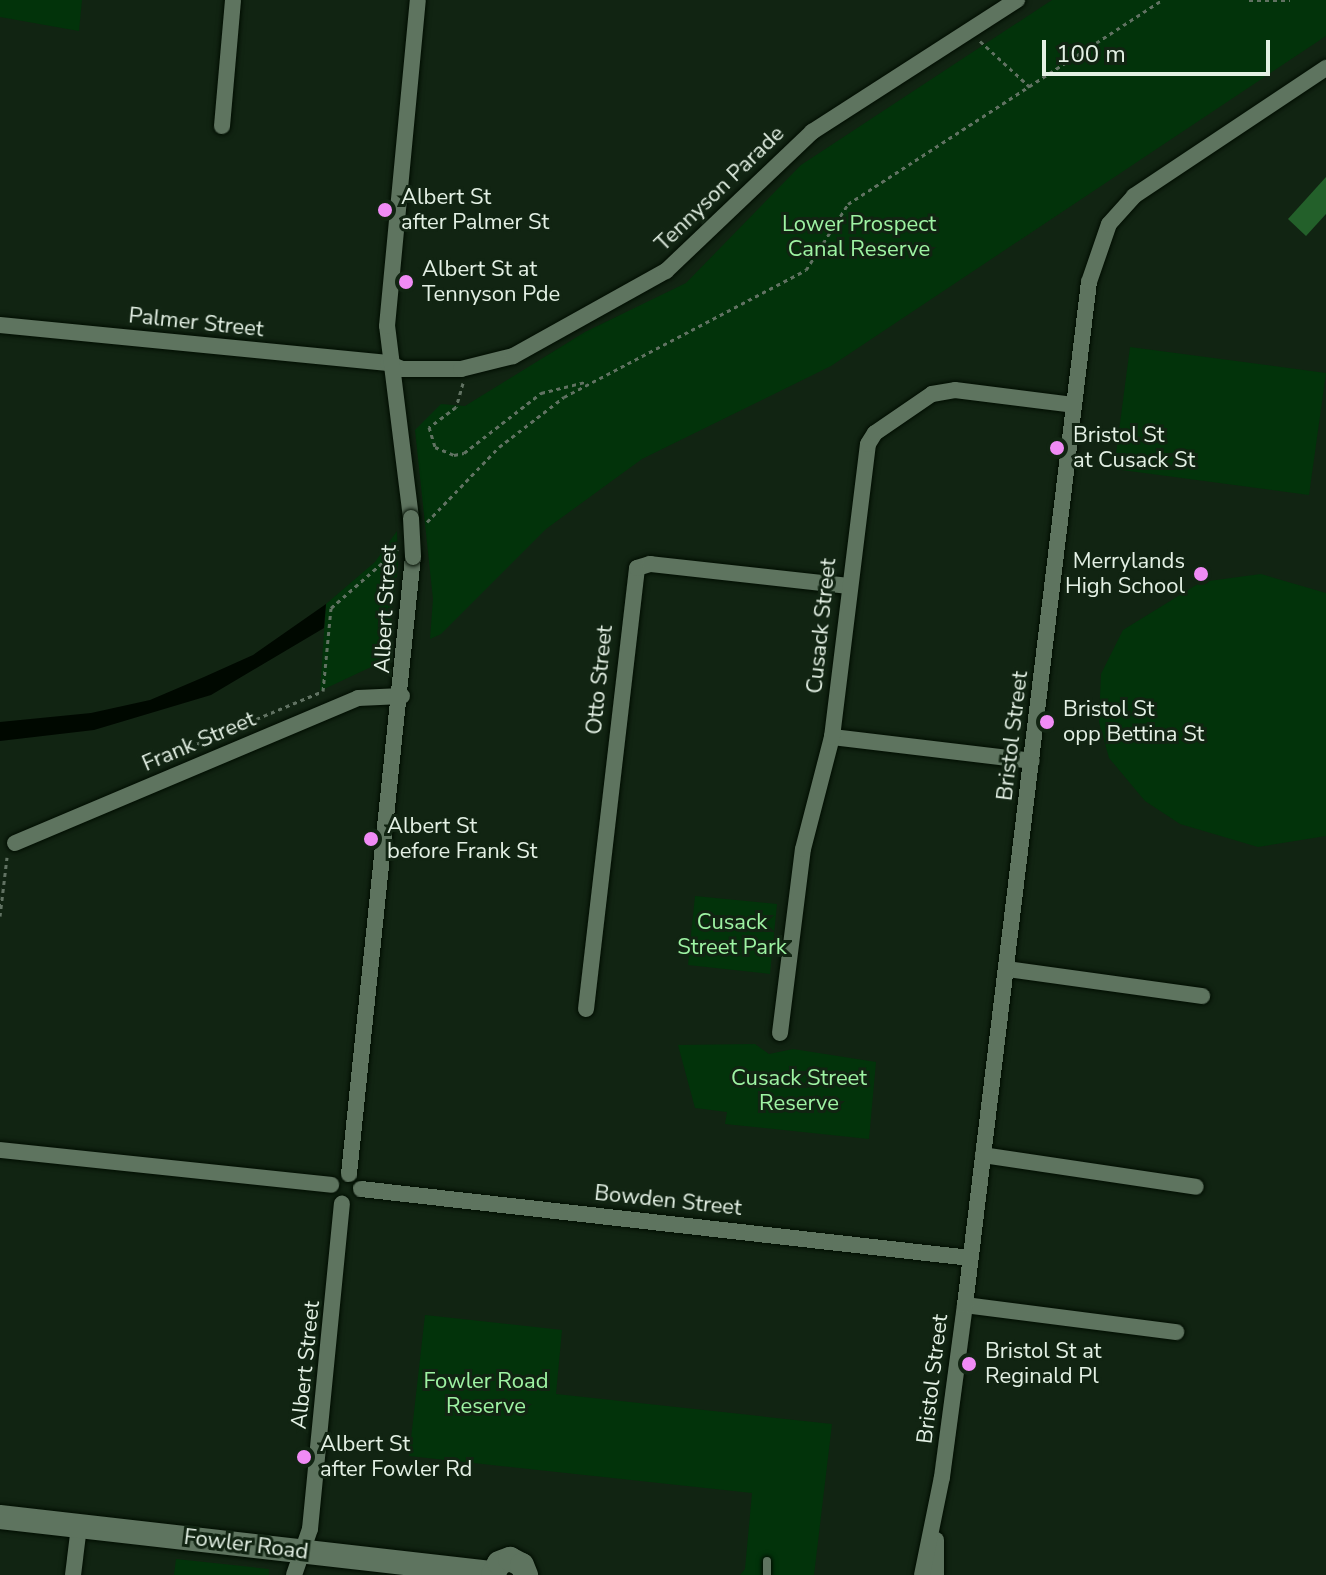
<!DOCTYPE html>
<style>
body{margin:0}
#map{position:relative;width:1326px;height:1575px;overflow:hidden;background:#112412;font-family:"Nunito Sans",sans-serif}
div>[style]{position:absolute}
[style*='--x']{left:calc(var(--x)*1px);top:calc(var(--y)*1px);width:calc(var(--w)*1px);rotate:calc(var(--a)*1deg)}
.green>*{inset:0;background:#02330a}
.water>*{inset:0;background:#000800}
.building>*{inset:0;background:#23602a}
.path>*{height:3px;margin-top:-1.5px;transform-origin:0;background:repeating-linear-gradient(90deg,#617262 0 4px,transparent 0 8px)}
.roads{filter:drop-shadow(0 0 2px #000d01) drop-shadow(0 0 2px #000d01)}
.lane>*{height:8px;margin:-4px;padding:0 4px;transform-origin:4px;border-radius:4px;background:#5e745f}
.street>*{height:16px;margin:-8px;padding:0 8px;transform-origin:8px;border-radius:8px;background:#5e745f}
.secondary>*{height:24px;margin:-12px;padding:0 12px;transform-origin:12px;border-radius:12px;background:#5e745f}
.bridges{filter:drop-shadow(0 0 2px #000d01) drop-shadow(0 0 2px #000d01)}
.street-bridge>*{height:16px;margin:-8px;padding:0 8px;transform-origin:8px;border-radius:8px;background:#5e745f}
.dots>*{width:22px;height:22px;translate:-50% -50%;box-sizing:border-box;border:4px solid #112412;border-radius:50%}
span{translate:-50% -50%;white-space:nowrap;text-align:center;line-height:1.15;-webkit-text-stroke:6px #112412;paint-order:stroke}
.street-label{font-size:22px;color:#e3f0e4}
.poi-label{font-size:22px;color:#e3f0e4}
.left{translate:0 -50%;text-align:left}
.right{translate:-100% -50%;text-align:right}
.park-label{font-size:22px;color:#9ef3a3}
.scale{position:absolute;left:1042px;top:40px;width:228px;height:36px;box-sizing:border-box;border:4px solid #e3f0e4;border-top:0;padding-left:10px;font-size:24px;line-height:28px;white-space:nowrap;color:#e3f0e4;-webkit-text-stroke:6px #112412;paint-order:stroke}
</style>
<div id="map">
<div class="green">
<div style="clip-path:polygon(0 0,82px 0,79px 31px,0 17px)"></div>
<div style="clip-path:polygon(1052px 0,1326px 0,1326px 36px,831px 366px,642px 459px,546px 529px,441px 634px,430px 639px,433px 599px,415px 430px,441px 404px,465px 406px,585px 332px,686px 283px,801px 165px)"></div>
<div style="clip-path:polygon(1130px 347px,1326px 373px,1309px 495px,1114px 469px)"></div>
<div style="clip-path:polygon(397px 531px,398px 566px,386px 660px,320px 691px,326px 604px,375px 562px)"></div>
<div style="clip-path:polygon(1261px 574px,1326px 593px,1326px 836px,1258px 847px,1180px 824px,1145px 801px,1109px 758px,1099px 722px,1101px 674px,1123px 630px,1201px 582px)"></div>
<div style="clip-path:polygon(695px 896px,777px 904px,770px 974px,688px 965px)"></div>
<div style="clip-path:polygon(755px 1044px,769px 1054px,793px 1049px,876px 1062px,869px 1139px,725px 1124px,727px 1112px,695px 1108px,678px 1045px)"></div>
<div style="clip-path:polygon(425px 1315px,562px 1330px,556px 1394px,832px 1424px,814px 1575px,740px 1575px,745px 1569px,752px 1493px,409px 1456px)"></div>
<div style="clip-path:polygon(176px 1559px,269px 1569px,269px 1575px,174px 1575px)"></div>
</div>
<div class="water">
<div style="clip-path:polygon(326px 604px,324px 628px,211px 695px,94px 730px,0 741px,0 722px,91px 713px,150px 700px,204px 677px,253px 655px)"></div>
</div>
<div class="building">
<div style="clip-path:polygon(1326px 177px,1326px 214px,1306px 236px,1288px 219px)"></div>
</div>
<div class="path">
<div style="--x:1249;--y:0;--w:41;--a:0"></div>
<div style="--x:980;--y:41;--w:68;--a:42.6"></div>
<div style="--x:463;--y:383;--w:25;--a:106"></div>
<div style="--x:456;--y:407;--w:34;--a:143"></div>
<div style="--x:429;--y:427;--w:21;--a:73"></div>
<div style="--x:435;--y:447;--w:21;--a:23"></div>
<div style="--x:454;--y:455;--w:10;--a:-11"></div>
<div style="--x:464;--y:453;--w:98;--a:-37.9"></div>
<div style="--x:541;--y:393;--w:45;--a:-14"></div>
<div style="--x:427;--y:522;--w:104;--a:-46.2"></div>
<div style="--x:499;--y:447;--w:82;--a:-37.6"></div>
<div style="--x:564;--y:397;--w:273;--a:-27.7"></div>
<div style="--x:806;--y:270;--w:78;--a:-57.5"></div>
<div style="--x:848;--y:204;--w:374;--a:-33"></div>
<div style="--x:173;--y:760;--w:7;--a:-74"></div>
<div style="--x:175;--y:753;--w:160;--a:-22.7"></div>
<div style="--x:323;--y:691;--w:83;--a:-84.5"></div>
<div style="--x:331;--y:608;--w:89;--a:-41.4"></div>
<div style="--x:0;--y:916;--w:59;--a:-83.2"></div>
</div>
<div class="roads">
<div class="lane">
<div style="--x:767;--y:1575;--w:14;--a:-90"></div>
</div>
<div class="street">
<div style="--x:222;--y:126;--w:126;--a:-85"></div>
<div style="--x:0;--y:325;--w:390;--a:5.6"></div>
<div style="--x:388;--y:363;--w:15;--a:23"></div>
<div style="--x:402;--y:369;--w:59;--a:0"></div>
<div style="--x:461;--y:369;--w:54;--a:-14"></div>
<div style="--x:513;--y:356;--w:175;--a:-29.1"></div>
<div style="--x:666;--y:271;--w:202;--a:-43.6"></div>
<div style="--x:812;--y:132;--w:244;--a:-32.8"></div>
<div style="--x:411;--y:518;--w:193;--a:-97.1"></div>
<div style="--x:387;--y:326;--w:327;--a:-84.6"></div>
<div style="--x:832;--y:737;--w:201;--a:6.8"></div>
<div style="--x:15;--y:843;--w:372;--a:-22.9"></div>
<div style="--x:358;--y:698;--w:44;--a:-2.6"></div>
<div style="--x:1007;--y:969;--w:197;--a:7.9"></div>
<div style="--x:586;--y:1009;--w:444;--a:-83.4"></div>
<div style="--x:637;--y:568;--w:14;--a:-17"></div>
<div style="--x:650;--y:564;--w:199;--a:6.3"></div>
<div style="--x:780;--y:1033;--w:185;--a:-82.9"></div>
<div style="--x:803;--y:849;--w:116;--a:-75.5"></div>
<div style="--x:832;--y:737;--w:295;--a:-83"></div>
<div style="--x:868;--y:444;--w:13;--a:-58"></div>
<div style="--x:875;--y:433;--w:69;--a:-34.4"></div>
<div style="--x:932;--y:394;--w:23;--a:-10"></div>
<div style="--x:955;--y:390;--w:119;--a:7.2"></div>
<div style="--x:0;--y:1150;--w:333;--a:6"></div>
<div style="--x:983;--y:1155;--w:215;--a:8.5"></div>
<div style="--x:349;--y:1174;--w:620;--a:-84.08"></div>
<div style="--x:361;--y:1189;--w:613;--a:6.46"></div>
<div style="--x:965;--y:1305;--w:213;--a:7.3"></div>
<div style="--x:936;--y:1540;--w:35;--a:90"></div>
<div style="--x:73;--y:1575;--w:49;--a:-83"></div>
<div style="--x:294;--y:1575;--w:49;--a:-70.8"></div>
<div style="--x:310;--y:1529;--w:327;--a:-84.4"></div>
<div style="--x:922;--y:1575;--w:100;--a:-78.5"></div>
<div style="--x:942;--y:1477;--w:174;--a:-82.4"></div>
<div style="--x:965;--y:1305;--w:1030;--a:-83.09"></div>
<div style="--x:1089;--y:282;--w:61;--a:-71"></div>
<div style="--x:1109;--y:224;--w:38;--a:-48"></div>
<div style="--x:1134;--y:196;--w:231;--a:-33.7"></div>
</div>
<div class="secondary">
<div style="--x:0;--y:1517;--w:496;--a:6.5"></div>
<div style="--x:493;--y:1575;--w:13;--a:-63"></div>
<div style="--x:499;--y:1563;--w:12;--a:-20"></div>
<div style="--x:510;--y:1559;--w:13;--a:27"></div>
<div style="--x:522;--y:1565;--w:11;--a:68"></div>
</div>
</div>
<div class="bridges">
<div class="street-bridge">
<div style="--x:411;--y:518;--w:39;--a:87"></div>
</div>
</div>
<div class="dots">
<div style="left:385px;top:210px;background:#f08bf5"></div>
<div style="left:406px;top:282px;background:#f08bf5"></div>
<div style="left:1057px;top:448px;background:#f08bf5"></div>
<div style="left:1201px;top:574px;background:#f08bf5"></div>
<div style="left:1047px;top:722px;background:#f08bf5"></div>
<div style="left:371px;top:839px;background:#f08bf5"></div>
<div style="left:969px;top:1364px;background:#f08bf5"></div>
<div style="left:304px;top:1457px;background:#f08bf5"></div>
</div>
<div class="street-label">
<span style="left:720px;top:189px;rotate:-44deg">Tennyson Parade</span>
<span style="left:196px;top:323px;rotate:6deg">Palmer Street</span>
<span style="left:386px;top:609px;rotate:-87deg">Albert Street</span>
<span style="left:822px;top:626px;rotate:-84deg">Cusack Street</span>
<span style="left:600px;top:680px;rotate:-84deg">Otto Street</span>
<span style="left:1013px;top:736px;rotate:-83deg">Bristol Street</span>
<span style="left:199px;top:742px;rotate:-23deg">Frank Street</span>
<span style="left:668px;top:1201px;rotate:6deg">Bowden Street</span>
<span style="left:306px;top:1365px;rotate:-84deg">Albert Street</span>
<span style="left:933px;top:1379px;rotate:-83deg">Bristol Street</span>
<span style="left:246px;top:1545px;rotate:7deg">Fowler Road</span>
</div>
<div class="poi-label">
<span class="left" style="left:401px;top:210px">Albert St<br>after Palmer St</span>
<span class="left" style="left:422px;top:282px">Albert St at<br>Tennyson Pde</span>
<span class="left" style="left:1073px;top:448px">Bristol St<br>at Cusack St</span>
<span class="right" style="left:1185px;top:574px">Merrylands<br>High School</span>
<span class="left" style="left:1063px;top:722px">Bristol St<br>opp Bettina St</span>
<span class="left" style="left:387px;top:839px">Albert St<br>before Frank St</span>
<span class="left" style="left:985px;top:1364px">Bristol St at<br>Reginald Pl</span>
<span class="left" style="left:320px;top:1457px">Albert St<br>after Fowler Rd</span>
</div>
<div class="park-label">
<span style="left:859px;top:237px">Lower Prospect<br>Canal Reserve</span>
<span style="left:732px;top:935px">Cusack<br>Street Park</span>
<span style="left:799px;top:1091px">Cusack Street<br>Reserve</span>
<span style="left:486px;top:1394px">Fowler Road<br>Reserve</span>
</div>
<div class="scale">100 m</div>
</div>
